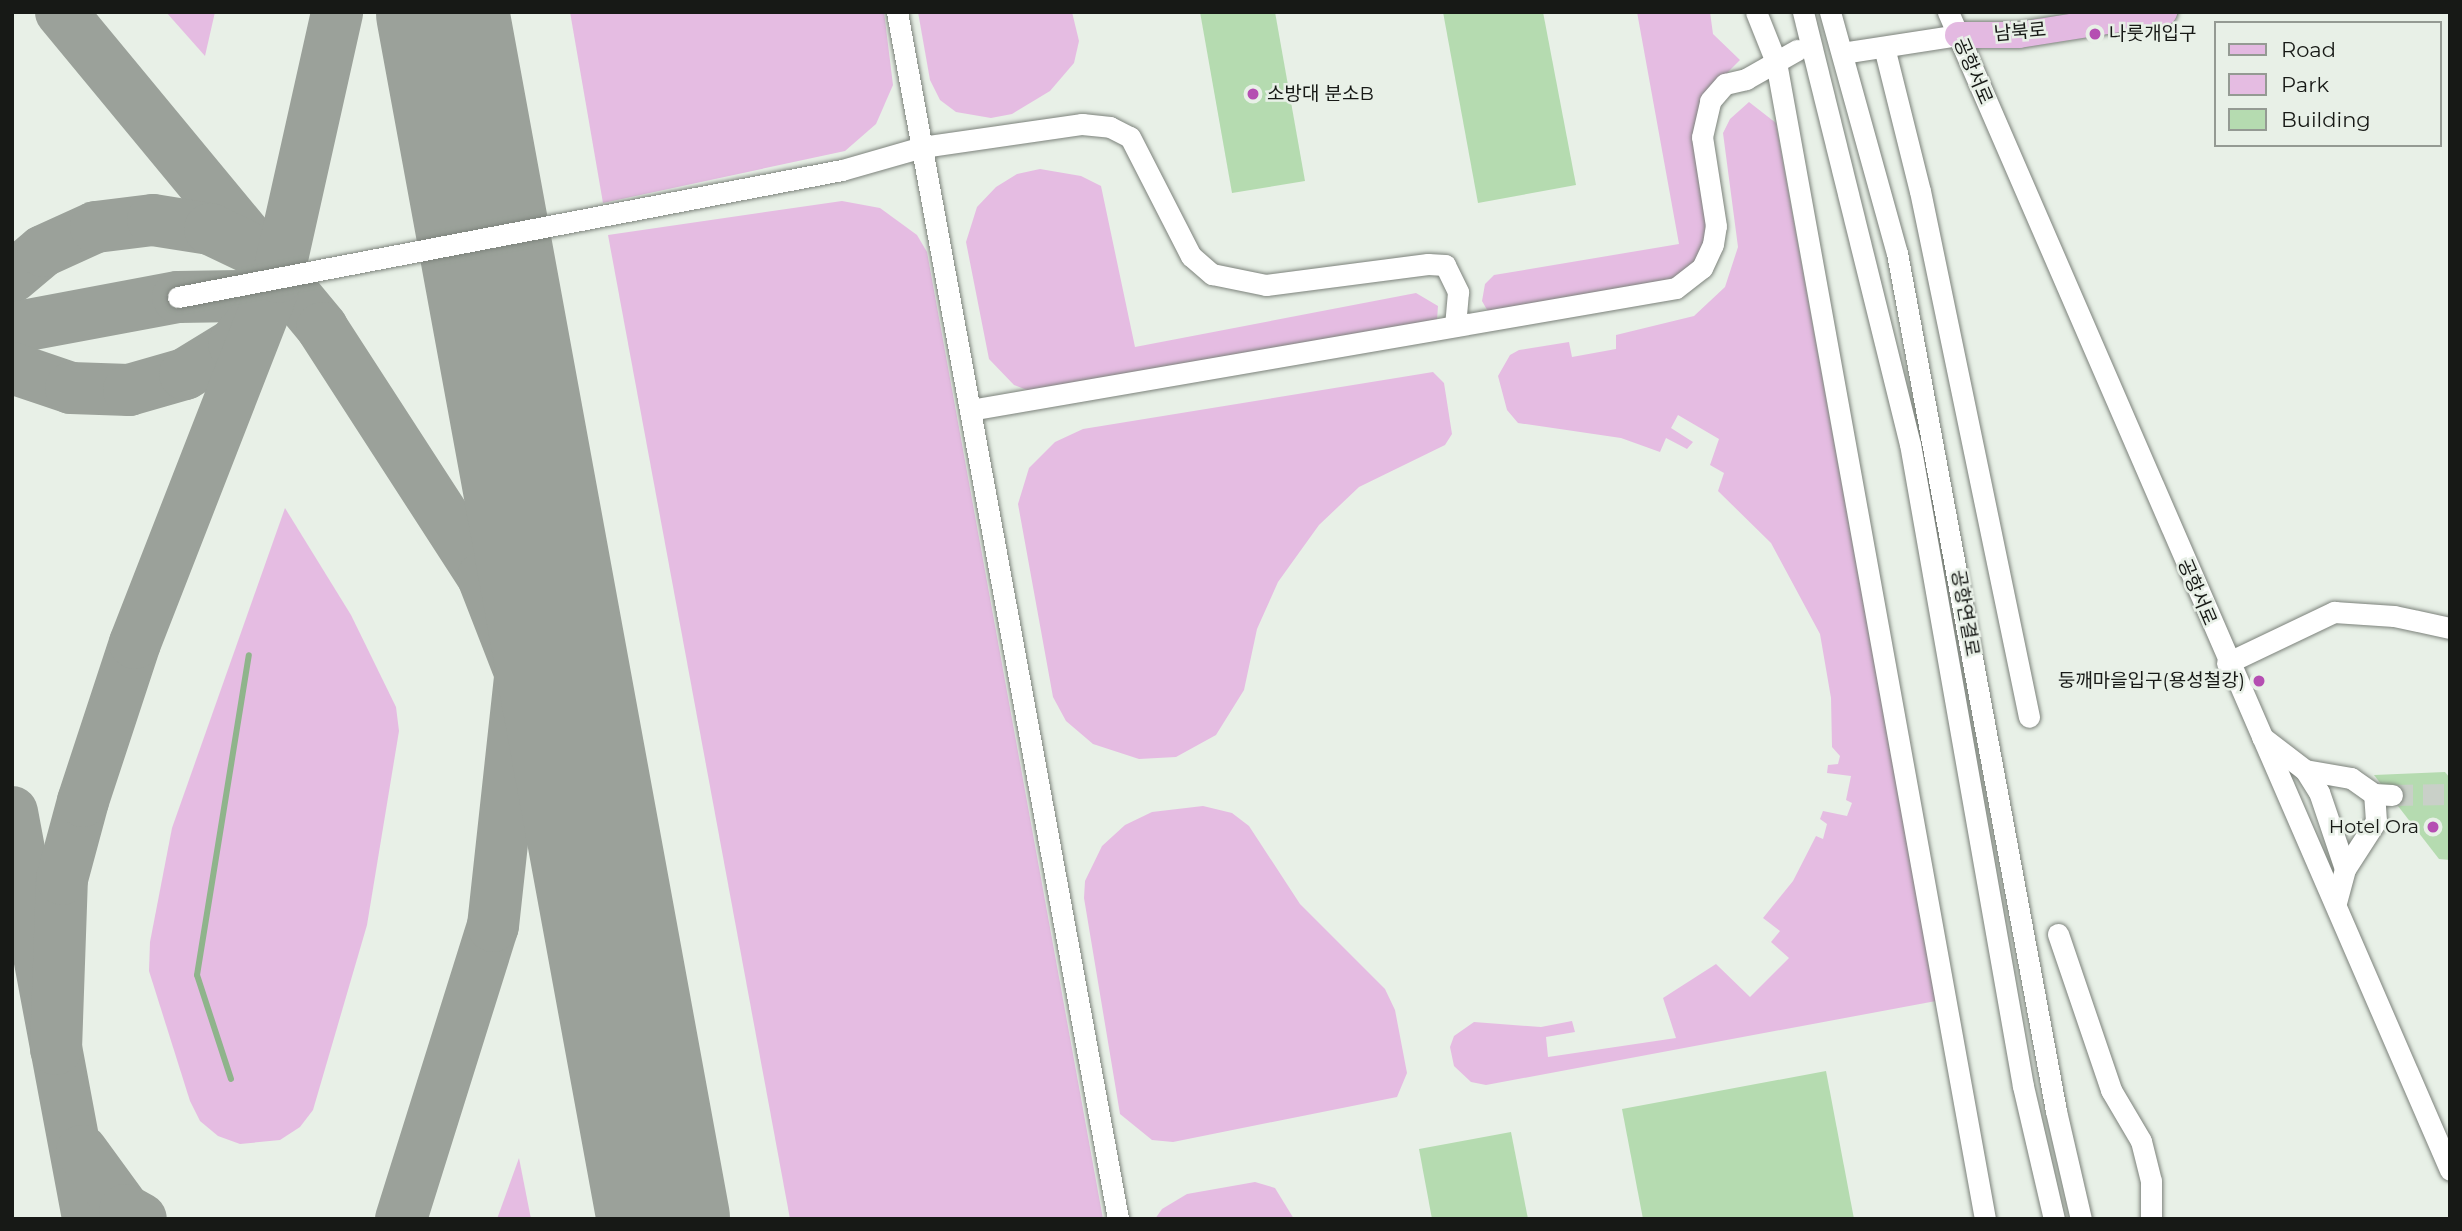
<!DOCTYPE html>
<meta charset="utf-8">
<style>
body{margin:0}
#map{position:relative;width:2462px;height:1231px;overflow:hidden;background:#e8f0e7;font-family:Montserrat,"Noto Sans KR",sans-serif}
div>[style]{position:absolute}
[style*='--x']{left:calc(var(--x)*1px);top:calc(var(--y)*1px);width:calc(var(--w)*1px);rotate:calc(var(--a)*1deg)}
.green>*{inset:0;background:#e5bce2}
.stream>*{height:6px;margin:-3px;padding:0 3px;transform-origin:3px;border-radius:3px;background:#8fb48b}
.taxiway>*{height:52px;margin:-26px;padding:0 26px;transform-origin:26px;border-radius:26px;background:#9ba19a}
.runway>*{height:133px;margin:-66.5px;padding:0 66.5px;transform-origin:66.5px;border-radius:66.5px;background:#9ba19a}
.building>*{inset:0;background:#b5dbb0}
.minor-tunnel>*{height:21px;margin-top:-10.5px;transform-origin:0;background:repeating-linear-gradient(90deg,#c9d0c8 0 21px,transparent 0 31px)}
.roads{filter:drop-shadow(0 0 2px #7c827b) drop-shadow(0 0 2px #7c827b)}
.minor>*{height:21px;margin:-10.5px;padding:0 10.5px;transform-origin:10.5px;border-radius:10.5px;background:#fff}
.major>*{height:26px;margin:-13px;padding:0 13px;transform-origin:13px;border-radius:13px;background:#e3b9e1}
.dots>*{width:19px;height:19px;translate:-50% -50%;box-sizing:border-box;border:4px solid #e8f0e7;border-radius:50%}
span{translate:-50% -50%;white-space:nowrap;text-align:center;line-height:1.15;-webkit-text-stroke:5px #e8f0e7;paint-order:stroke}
.street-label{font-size:19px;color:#171916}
.poi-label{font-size:19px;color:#171916}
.left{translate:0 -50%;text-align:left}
.right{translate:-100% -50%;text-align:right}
.frame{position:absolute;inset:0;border:14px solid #171916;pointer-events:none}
.legend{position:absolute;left:2214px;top:21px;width:228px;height:126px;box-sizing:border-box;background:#e8f0e7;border:2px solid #949a93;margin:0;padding:9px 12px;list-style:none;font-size:21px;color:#171916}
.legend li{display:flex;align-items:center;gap:14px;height:35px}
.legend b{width:35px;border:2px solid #949a93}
</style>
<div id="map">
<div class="green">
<div style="clip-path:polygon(166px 12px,215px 12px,205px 56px)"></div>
<div style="clip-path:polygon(570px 12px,884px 12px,893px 85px,876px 124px,845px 151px,603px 203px)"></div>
<div style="clip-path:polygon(918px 12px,1072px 12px,1079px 41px,1074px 63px,1050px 91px,1012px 114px,991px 118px,956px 112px,940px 100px,930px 80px)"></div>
<div style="clip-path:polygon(1637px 12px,1710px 12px,1713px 34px,1740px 60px,1705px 95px,1712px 234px,1689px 280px,1490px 315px,1482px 301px,1485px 284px,1494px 275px,1679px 244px)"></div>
<div style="clip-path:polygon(1749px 102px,1776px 123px,1936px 1001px,1486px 1085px,1471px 1082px,1454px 1066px,1450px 1047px,1454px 1036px,1474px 1022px,1541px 1027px,1572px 1021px,1575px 1032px,1546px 1037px,1548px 1057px,1676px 1038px,1663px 998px,1716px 964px,1750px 997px,1789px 958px,1771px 942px,1780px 931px,1763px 918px,1793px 881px,1816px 836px,1823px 839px,1827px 824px,1820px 819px,1823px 811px,1847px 816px,1852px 803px,1846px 800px,1851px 776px,1827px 773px,1828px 765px,1838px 764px,1840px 756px,1832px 747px,1831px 698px,1820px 634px,1771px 543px,1718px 491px,1724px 473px,1710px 465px,1719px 439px,1678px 415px,1671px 428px,1693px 442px,1687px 449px,1666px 438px,1660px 452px,1621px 438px,1518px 423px,1507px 410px,1498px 376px,1510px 355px,1519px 350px,1569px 342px,1572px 357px,1616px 349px,1616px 335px,1694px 316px,1725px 287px,1738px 247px,1723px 133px,1730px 119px)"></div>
<div style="clip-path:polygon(1040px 169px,1081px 176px,1101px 186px,1135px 347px,1416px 293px,1438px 306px,1437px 320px,1040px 395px,1014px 385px,989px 359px,966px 242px,977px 207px,996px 187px,1017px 174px)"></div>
<div style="clip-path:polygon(842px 201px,880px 208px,917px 235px,927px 252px,1103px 1219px,790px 1219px,608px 235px)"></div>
<div style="clip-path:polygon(1433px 372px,1444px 383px,1452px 434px,1445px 445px,1359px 487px,1319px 525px,1278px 582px,1257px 629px,1244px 690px,1216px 735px,1176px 757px,1139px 759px,1093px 744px,1066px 721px,1053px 697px,1018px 504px,1029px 468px,1055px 442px,1083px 429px)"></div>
<div style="clip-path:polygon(285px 508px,351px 615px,396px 707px,399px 731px,367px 925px,313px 1110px,300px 1127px,280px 1140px,240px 1144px,218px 1136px,200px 1121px,190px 1101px,149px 971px,150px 942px,172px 828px)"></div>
<div style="clip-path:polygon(1203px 806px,1232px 813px,1249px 826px,1300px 904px,1385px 989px,1395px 1010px,1407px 1073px,1397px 1097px,1173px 1142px,1152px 1140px,1120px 1114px,1084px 898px,1085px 881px,1102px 846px,1125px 825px,1152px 812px)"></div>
<div style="clip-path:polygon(519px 1158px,531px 1219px,497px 1219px)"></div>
<div style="clip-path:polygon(1255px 1182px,1275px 1188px,1294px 1219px,1155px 1219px,1162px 1209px,1187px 1194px)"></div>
</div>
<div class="stream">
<div style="--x:231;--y:1079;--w:109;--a:-108.1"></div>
<div style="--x:197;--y:975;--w:324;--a:-80.8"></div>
</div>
<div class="taxiway">
<div style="--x:61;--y:12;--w:410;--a:50.4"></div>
<div style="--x:322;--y:328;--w:297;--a:57.1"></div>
<div style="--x:483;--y:577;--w:188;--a:68.8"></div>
<div style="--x:551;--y:752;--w:178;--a:71"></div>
<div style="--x:431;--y:12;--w:152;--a:75.9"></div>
<div style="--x:12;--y:277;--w:40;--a:-40"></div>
<div style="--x:43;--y:251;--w:58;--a:-24.4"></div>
<div style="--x:96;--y:227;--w:57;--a:-7"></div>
<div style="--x:153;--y:220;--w:58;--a:9"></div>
<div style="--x:210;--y:229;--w:53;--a:25.6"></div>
<div style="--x:12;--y:328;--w:169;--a:-10.6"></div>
<div style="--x:178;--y:297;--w:62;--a:-0.9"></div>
<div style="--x:12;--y:368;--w:62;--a:18.7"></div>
<div style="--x:71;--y:388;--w:58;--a:2"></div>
<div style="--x:129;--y:390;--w:58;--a:-15.9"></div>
<div style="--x:185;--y:374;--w:57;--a:-31.5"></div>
<div style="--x:234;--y:344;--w:39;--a:-50"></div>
<div style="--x:12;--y:812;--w:414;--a:79.4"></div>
<div style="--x:56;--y:1049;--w:170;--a:-88"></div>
<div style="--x:62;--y:879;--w:81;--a:-74.9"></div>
<div style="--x:83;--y:801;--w:166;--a:-71.8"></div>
<div style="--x:135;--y:643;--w:393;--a:-68.7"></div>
<div style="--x:278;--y:277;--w:271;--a:-77.4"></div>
<div style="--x:82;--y:1151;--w:73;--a:53.9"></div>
<div style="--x:125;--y:1210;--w:18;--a:29"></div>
<div style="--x:401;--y:1219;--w:307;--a:-72.6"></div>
<div style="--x:493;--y:926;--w:248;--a:-83.8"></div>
<div style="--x:520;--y:679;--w:116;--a:-89"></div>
<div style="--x:522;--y:563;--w:162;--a:-93.5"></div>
</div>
<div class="runway">
<div style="--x:442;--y:12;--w:1227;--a:79.62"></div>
</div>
<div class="building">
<div style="clip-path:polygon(1200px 12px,1275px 12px,1305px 181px,1232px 193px)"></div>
<div style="clip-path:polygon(1443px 12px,1543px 12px,1576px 185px,1478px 203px)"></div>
<div style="clip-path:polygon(2445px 772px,2450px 778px,2450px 860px,2439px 859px,2374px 775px)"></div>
<div style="clip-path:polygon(1826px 1071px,1854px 1219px,1643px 1219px,1622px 1109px)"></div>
<div style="clip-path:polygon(1511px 1132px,1528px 1219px,1432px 1219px,1419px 1149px)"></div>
</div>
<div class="minor-tunnel">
<div style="--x:2392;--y:795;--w:58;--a:-1"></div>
</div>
<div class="roads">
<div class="minor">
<div style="--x:897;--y:12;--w:1227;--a:79.62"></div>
<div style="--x:1756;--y:12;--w:54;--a:68.2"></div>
<div style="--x:1776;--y:62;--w:1176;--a:79.76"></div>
<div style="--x:1803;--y:12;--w:445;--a:76.1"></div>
<div style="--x:1910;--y:444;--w:652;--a:80.02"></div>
<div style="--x:2023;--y:1086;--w:137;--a:76.9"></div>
<div style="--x:1830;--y:12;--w:250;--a:74.5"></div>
<div style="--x:1897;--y:253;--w:873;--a:79.5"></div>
<div style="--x:2056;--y:1111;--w:111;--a:77"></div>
<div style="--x:1948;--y:12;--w:1262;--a:66.56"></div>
<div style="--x:1884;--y:47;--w:148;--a:76"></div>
<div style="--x:1920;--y:191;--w:537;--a:78.29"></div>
<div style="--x:1842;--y:53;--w:117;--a:-8.8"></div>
<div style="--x:178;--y:297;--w:676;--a:-10.83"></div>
<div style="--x:842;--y:170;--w:83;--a:-16"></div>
<div style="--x:922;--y:147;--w:162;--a:-8.2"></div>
<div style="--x:1082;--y:124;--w:28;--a:6"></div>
<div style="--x:1110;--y:127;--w:22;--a:27"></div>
<div style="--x:1130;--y:137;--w:134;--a:62.9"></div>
<div style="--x:1191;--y:256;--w:28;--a:41"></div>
<div style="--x:1212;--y:274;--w:55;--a:11.5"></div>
<div style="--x:1266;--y:285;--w:163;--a:-7.4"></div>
<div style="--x:1428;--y:264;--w:17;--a:3"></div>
<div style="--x:1445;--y:265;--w:30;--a:64"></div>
<div style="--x:1458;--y:292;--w:34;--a:95"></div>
<div style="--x:970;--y:410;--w:716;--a:-9.8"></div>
<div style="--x:1676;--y:288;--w:33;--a:-38"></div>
<div style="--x:1702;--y:268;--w:26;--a:-65"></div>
<div style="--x:1713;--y:244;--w:18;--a:-81"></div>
<div style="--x:1716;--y:226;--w:90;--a:-98.9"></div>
<div style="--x:1702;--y:137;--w:37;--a:-77"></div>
<div style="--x:1710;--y:101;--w:23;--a:-49"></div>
<div style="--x:1725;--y:84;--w:22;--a:-13"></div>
<div style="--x:1746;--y:79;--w:59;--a:-29.6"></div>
<div style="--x:2227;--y:663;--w:119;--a:-25.5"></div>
<div style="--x:2334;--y:612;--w:60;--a:3.8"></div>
<div style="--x:2394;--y:616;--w:57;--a:12.1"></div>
<div style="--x:2262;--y:737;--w:54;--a:37.5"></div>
<div style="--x:2305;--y:770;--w:26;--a:58"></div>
<div style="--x:2319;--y:792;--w:81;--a:71.3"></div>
<div style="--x:2345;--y:869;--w:35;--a:105"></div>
<div style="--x:2305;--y:770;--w:47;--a:9.9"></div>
<div style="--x:2351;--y:778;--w:28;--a:35"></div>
<div style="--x:2374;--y:794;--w:18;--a:3"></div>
<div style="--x:2345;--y:869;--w:57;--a:-57.1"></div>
<div style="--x:2376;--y:821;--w:27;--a:-94"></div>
<div style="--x:2058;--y:934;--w:165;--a:71.2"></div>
<div style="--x:2111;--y:1090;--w:59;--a:59.5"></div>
<div style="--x:2141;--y:1141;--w:41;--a:76"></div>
<div style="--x:2151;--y:1181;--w:38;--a:90"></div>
</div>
<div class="major">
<div style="--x:1958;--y:35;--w:61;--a:0"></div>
<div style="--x:2019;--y:35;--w:147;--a:-9"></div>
</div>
</div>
<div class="dots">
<div style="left:2095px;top:34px;background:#b54eb2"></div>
<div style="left:1253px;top:94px;background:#b54eb2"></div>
<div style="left:2259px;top:681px;background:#b54eb2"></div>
<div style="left:2433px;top:827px;background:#b54eb2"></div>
</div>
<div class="street-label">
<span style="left:2020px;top:32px;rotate:-5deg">남북로</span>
<span style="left:1973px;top:71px;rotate:67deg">공항서로</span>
<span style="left:2197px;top:592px;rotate:67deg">공항서로</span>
<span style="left:1965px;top:613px;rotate:80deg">공항연결로</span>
</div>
<div class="poi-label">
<span class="left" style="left:2109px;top:34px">나룻개입구</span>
<span class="left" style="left:1267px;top:94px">소방대 분소B</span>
<span class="right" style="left:2245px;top:681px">둥깨마을입구(용성철강)</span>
<span class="right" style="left:2419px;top:827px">Hotel Ora</span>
</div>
<div class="frame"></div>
<ul class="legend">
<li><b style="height:9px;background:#e3b9e1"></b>Road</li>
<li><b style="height:19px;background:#e5bce2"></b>Park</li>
<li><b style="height:19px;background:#b5dbb0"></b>Building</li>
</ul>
</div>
